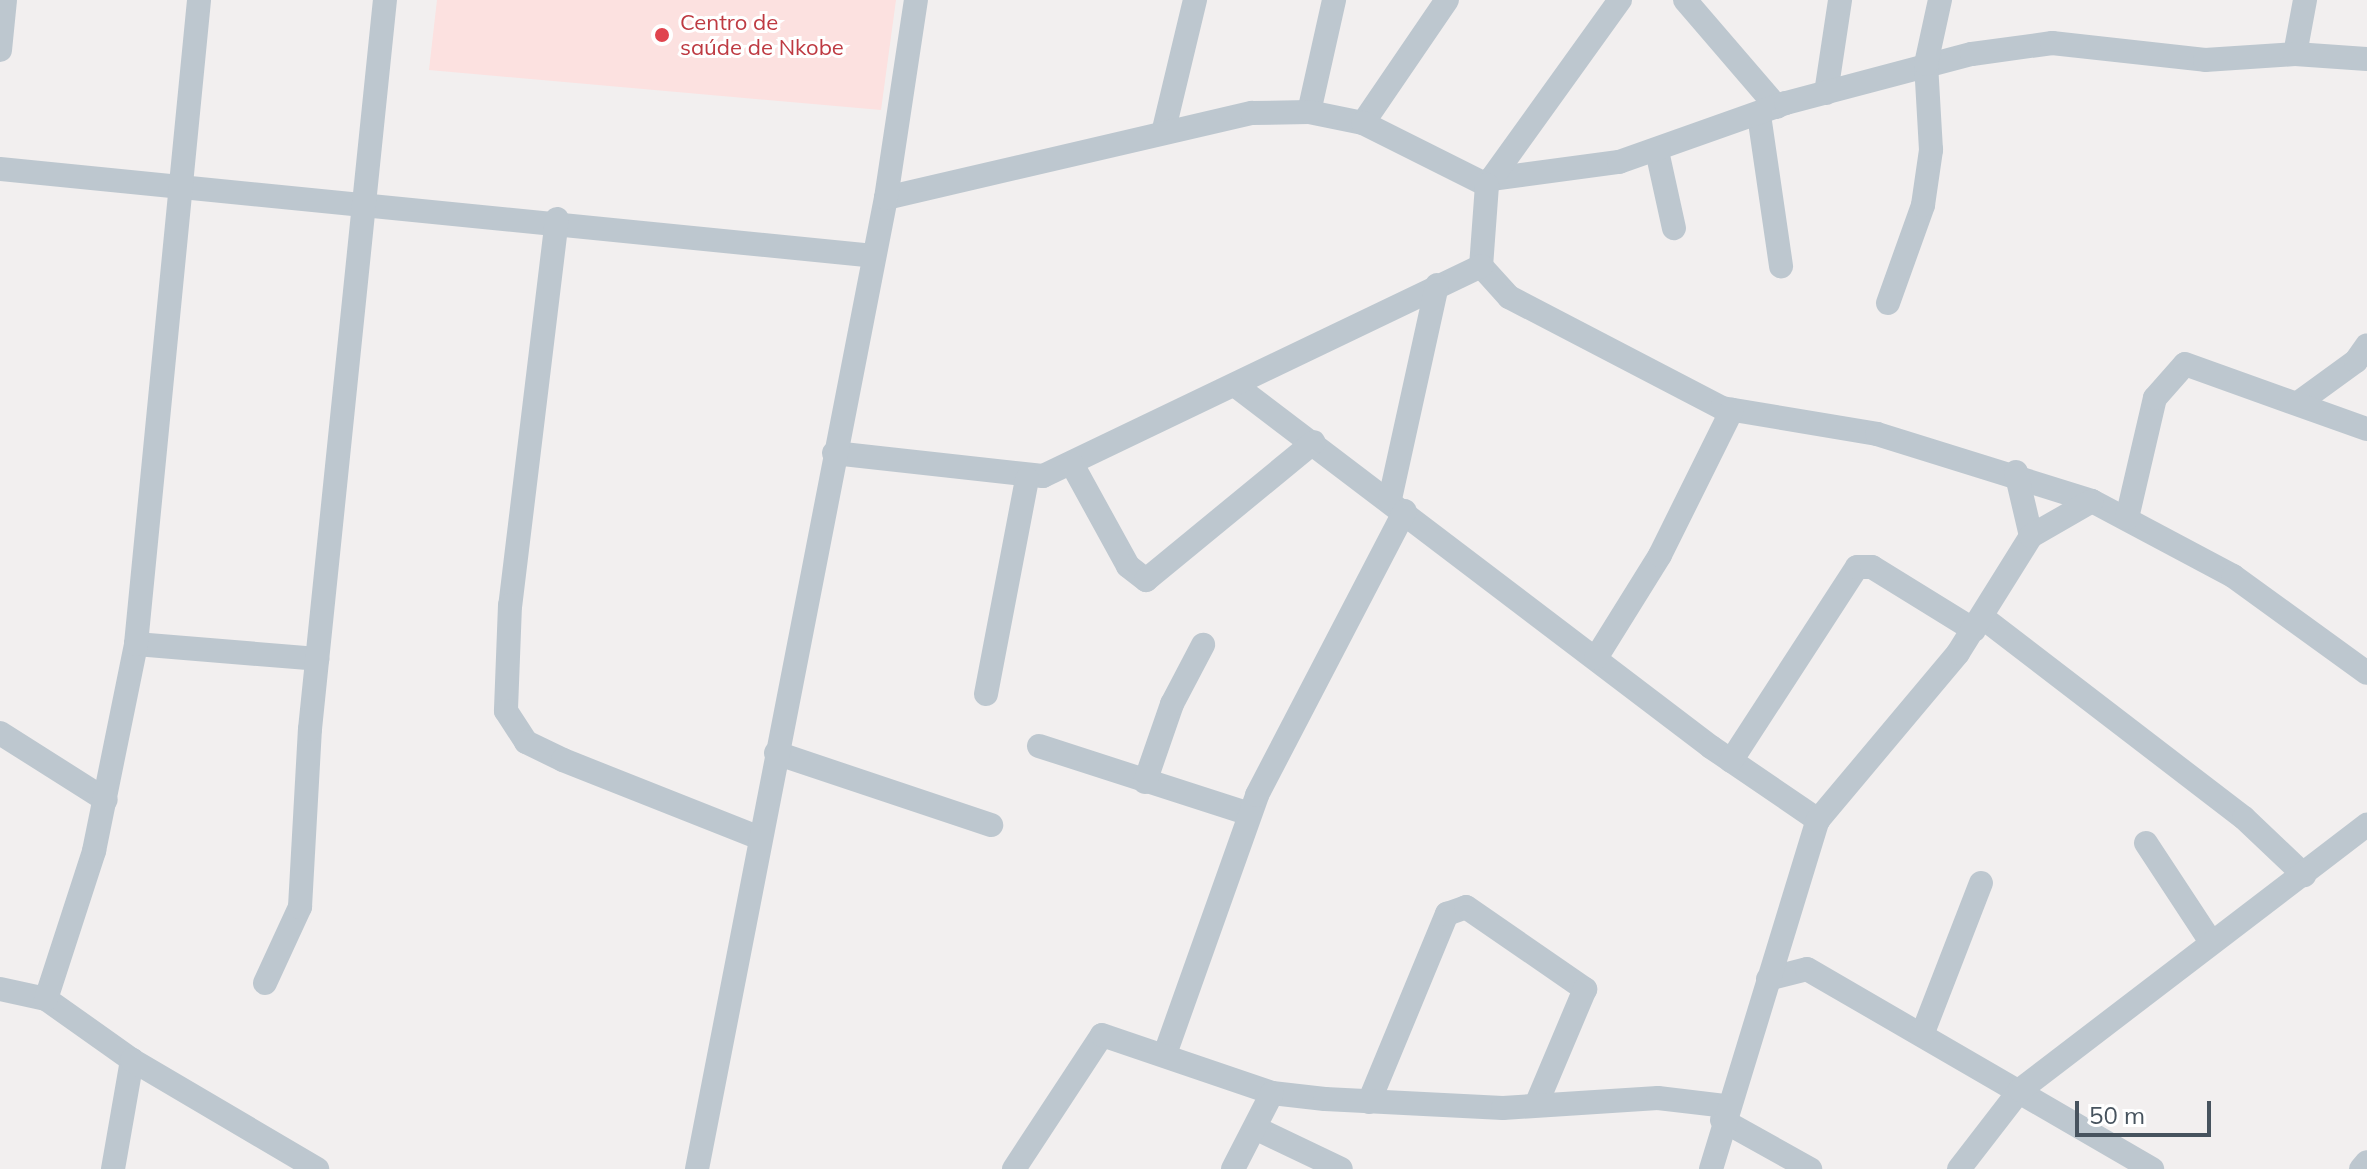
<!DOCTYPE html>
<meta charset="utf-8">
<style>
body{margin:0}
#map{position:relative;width:2367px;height:1169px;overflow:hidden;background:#f2efef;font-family:Mulish,sans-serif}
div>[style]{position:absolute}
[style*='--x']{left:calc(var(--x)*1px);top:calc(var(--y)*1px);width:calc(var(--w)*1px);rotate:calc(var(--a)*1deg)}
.medical>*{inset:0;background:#fce1e0}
.minor>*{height:24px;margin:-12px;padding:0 12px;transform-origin:12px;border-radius:12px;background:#bdc7cf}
.dots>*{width:22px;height:22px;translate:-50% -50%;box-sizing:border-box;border:4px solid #fff;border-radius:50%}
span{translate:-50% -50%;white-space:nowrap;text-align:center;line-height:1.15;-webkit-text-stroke:6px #fff;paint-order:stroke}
.health-label{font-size:22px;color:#be3a42}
.left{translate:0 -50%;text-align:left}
.scale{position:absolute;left:2075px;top:1101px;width:136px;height:36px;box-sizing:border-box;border:4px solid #47535e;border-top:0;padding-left:10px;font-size:24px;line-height:28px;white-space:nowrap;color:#47535e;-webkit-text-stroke:6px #fff;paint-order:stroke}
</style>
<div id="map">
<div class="medical">
<div style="clip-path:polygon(437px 0,896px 0,881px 110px,429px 70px)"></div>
</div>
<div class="minor">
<div style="--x:1685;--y:0;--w:141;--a:49.3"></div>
<div style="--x:0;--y:50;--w:50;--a:-84.3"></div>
<div style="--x:2295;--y:54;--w:55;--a:-79.5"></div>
<div style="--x:1826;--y:93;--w:94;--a:-81.4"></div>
<div style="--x:1309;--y:112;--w:115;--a:-77.4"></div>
<div style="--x:1759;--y:115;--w:153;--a:81.7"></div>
<div style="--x:1363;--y:123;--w:149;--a:-55.7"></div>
<div style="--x:1164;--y:129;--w:133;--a:-76.5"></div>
<div style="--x:1657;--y:151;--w:79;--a:77.6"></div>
<div style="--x:0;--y:169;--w:878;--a:5.68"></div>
<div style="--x:1491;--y:179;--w:129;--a:-7.6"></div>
<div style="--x:1619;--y:162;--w:177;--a:-19.5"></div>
<div style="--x:1786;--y:103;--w:192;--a:-14.8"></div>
<div style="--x:1972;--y:54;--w:81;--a:-7.8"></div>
<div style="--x:2052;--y:43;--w:154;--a:6.3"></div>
<div style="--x:2205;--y:60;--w:90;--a:-3.8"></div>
<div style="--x:2295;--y:54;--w:72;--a:4"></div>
<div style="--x:1487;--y:185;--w:228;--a:-54.3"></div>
<div style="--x:886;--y:198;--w:376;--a:-13.1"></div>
<div style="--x:1252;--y:113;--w:57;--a:-1"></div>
<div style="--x:1309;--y:112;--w:55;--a:11.5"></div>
<div style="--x:1363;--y:123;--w:139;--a:26.6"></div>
<div style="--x:1487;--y:185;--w:81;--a:94.2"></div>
<div style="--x:1481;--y:266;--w:42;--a:47.9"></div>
<div style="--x:1509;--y:297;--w:240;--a:27.5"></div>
<div style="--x:1722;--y:408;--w:157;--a:9.5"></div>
<div style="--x:1877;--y:434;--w:225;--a:17.3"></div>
<div style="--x:2092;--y:501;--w:160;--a:28"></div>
<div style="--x:2233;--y:576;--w:165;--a:35.9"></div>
<div style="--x:557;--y:219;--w:389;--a:96.9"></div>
<div style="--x:510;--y:605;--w:106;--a:92.2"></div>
<div style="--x:506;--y:711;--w:37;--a:57"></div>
<div style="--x:526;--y:742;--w:41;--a:25.9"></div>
<div style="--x:563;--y:760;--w:212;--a:21.6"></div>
<div style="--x:1888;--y:303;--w:104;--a:-70.3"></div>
<div style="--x:1923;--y:205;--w:56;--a:-81.7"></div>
<div style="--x:1931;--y:150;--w:86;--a:-93.3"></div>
<div style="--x:1926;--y:64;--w:66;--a:-77.7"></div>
<div style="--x:1236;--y:386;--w:597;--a:37.23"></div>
<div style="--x:1711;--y:747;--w:130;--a:34.3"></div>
<div style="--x:2301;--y:401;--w:68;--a:-36"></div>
<div style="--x:2356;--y:361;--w:19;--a:-55"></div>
<div style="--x:834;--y:453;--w:210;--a:6.3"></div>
<div style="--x:1043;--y:476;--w:486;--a:-25.6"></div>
<div style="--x:1072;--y:464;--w:116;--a:61.2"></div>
<div style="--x:1128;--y:566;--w:23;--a:38"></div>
<div style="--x:1146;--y:580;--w:217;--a:-39.4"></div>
<div style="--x:2016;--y:472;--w:66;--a:76.8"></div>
<div style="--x:1390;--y:499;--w:219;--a:-77.6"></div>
<div style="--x:2127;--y:518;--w:123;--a:-76.9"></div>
<div style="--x:2155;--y:398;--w:45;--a:-48.6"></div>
<div style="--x:2185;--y:364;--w:193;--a:19.7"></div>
<div style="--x:1982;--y:617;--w:330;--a:37.5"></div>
<div style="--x:2244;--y:818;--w:83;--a:43.5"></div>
<div style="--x:136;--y:644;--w:182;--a:4.7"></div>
<div style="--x:1596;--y:658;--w:121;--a:-58.1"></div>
<div style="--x:1660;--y:555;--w:162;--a:-63.6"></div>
<div style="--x:986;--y:694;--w:219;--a:-79.2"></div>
<div style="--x:0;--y:733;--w:125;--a:32.3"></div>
<div style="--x:1039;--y:746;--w:221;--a:17.9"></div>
<div style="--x:776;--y:753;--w:227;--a:18.5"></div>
<div style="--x:1731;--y:761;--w:231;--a:-57"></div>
<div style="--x:1857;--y:567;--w:15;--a:0"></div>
<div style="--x:1872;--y:567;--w:120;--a:31.7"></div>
<div style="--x:1145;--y:782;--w:83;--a:-70.9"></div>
<div style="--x:1172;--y:704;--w:67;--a:-62.3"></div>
<div style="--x:2146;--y:843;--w:115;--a:56.7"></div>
<div style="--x:1768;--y:979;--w:40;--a:-14.4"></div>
<div style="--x:1807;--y:969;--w:399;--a:30.1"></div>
<div style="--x:265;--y:983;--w:84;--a:-65.3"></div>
<div style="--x:300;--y:907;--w:178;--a:-86.8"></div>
<div style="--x:310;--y:729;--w:733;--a:-84.13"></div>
<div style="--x:0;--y:989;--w:47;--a:12.3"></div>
<div style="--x:46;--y:999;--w:105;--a:35.3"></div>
<div style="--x:46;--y:999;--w:156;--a:-72"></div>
<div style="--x:94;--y:851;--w:211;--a:-78.5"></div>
<div style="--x:136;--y:644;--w:647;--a:-84.41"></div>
<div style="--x:1922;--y:1035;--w:163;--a:-68.8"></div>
<div style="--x:1165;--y:1054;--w:275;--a:-70.4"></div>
<div style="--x:1257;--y:795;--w:320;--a:-62.5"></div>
<div style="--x:1369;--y:1102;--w:204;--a:-67.5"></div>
<div style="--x:1447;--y:914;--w:20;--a:-20"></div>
<div style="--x:1466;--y:907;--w:145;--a:34.6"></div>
<div style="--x:1585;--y:989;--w:126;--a:112.9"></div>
<div style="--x:1722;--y:1120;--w:101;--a:29.1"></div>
<div style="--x:1255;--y:1128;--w:95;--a:25.5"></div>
<div style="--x:113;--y:1169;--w:111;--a:-80.1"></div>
<div style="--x:132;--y:1060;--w:215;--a:30.5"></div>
<div style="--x:697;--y:1169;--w:989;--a:-78.99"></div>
<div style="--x:886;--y:198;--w:200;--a:-81.4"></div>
<div style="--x:1014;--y:1169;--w:160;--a:-56.7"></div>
<div style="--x:1102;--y:1035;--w:180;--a:18.8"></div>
<div style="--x:1272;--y:1093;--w:53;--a:6.5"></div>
<div style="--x:1325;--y:1099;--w:178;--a:2.9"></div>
<div style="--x:1503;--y:1108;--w:155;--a:-3.7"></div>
<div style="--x:1658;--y:1098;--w:67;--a:6.8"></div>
<div style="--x:1233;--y:1169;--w:85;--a:-62.8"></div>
<div style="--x:1711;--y:1169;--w:365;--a:-73"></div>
<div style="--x:1818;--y:820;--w:218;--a:-50"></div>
<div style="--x:1958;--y:653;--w:138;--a:-58"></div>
<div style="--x:2031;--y:536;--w:70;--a:-29.8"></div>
<div style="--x:1959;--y:1169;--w:100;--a:-52.3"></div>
<div style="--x:2020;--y:1090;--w:437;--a:-37.4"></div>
<div style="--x:2361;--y:1169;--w:9;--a:-49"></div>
</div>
<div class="dots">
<div style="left:662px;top:35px;background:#e0444e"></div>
</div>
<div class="health-label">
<span class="left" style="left:680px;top:35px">Centro de<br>saúde de Nkobe</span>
</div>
<div class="scale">50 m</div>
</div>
